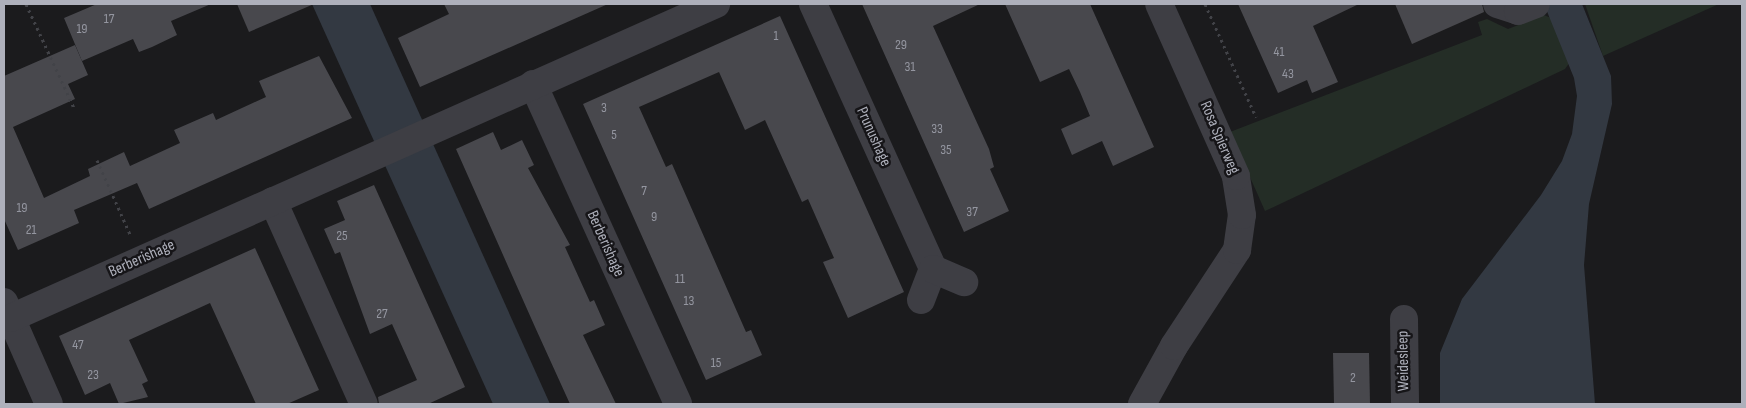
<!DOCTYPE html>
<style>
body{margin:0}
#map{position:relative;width:1746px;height:408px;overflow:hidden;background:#1b1b1d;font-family:"Sofia Sans Condensed",sans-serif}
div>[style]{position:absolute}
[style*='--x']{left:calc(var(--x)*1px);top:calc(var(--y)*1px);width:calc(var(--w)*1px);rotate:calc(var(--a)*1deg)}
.green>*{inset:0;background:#242d26}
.water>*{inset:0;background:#333942}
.building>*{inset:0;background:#48484d}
.path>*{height:3px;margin-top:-1.5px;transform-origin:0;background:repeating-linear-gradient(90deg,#424348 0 2.5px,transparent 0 6.5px)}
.minor>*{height:28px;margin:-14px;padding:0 14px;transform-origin:14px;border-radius:14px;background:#3e3e44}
span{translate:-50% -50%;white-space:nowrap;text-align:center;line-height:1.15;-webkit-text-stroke:5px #161518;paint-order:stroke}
.number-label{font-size:14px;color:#9496a0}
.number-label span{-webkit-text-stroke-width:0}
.street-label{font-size:16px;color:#aeb0bb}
.frame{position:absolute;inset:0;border:5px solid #aeb0bb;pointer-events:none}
</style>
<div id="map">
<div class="green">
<div style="clip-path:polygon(1585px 4px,1719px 4px,1603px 56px)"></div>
<div style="clip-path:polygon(1544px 15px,1551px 18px,1564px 48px,1570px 62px,1565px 69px,1265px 211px,1230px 132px,1482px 35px,1478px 22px,1487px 19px,1508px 29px)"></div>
</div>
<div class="water">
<div style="clip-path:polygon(312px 4px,370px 4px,550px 404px,493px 404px)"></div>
<div style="clip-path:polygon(1544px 4px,1582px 4px,1611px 76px,1612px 104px,1589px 204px,1584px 265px,1595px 404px,1440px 404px,1440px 353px,1462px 299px,1541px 195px,1562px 161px,1572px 134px,1577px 96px,1574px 78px)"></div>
</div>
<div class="building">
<div style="clip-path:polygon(97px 4px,211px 4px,171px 21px,177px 35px,152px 47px,139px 52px,133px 39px,82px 61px,64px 18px)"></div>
<div style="clip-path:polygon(237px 4px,314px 4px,249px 32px)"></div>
<div style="clip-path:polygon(444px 4px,608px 4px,420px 87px,398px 38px,449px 14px)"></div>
<div style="clip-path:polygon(862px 4px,980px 4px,933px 26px,989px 149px,994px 167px,990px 169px,1009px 211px,964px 232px)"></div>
<div style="clip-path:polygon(1005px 4px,1090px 4px,1154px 147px,1113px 166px,1102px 141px,1072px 155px,1061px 129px,1090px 116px,1080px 92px,1069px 69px,1040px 82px)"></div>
<div style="clip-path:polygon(1238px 4px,1359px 4px,1313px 26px,1338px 82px,1312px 93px,1307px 80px,1278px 93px)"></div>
<div style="clip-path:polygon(1395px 4px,1482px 4px,1484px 12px,1412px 44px)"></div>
<div style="clip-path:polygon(780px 16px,904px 292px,848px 318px,823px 262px,834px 258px,808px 199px,802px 202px,765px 120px,745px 130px,719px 72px,639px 107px,666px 167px,672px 164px,746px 332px,751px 330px,762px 355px,706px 380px,583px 104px)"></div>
<div style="clip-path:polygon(75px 45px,88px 75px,68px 84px,75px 99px,13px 127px,44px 198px,90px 176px,88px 169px,124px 152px,130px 166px,180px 143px,174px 130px,213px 113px,216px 120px,266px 97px,259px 81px,319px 56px,352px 118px,149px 209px,137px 183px,74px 210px,79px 223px,18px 250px,4px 219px,4px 76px)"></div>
<div style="clip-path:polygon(493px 132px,501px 150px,522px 140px,534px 165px,528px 168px,570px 245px,565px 247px,590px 302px,594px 300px,605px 325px,583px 335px,616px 404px,570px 404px,535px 327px,456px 149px)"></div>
<div style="clip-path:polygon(374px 185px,465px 387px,428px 404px,379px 404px,378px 397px,417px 380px,392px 324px,370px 334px,340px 252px,335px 254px,324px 229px,345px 220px,337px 201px)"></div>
<div style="clip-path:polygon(255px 248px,319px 390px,287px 404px,256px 404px,210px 303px,129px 340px,148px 381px,142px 384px,148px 397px,119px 404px,110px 383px,85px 395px,59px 336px)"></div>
<div style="clip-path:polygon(1333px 353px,1369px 353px,1370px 404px,1334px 404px)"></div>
</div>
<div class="path">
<div style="--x:26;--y:4;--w:115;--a:65.2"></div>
<div style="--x:1205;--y:4;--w:124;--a:65.7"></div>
<div style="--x:97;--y:160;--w:81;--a:66"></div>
</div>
<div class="minor">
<div style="--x:813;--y:4;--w:291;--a:65.6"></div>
<div style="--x:1497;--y:4;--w:22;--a:18"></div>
<div style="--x:1518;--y:11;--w:19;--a:-21"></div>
<div style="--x:533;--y:84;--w:351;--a:65.6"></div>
<div style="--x:273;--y:201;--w:222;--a:65.9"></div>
<div style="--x:921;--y:300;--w:33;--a:-69"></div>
<div style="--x:933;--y:269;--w:34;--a:23"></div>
<div style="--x:4;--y:302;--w:111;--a:66.2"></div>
<div style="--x:11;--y:318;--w:772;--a:-24.01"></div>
<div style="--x:1404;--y:319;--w:85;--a:89.3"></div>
<div style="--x:1142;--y:404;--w:66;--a:-61.1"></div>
<div style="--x:1174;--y:346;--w:115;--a:-56.7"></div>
<div style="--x:1237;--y:250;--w:35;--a:-82"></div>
<div style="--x:1242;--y:215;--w:39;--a:-99"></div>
<div style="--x:1236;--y:176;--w:188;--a:-114.1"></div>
</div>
<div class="number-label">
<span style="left:109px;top:19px">17</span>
<span style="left:82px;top:29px">19</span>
<span style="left:776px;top:36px">1</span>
<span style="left:901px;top:45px">29</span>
<span style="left:1279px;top:52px">41</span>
<span style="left:910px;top:67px">31</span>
<span style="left:1288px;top:74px">43</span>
<span style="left:604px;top:108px">3</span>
<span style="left:937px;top:129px">33</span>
<span style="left:614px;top:135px">5</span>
<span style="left:946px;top:150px">35</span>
<span style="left:644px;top:191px">7</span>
<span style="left:22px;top:208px">19</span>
<span style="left:972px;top:212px">37</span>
<span style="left:654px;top:217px">9</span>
<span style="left:31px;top:230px">21</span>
<span style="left:342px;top:236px">25</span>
<span style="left:680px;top:279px">11</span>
<span style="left:689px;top:301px">13</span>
<span style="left:382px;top:314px">27</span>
<span style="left:78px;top:345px">47</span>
<span style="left:716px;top:363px">15</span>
<span style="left:93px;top:375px">23</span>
<span style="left:1353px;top:378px">2</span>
</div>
<div class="street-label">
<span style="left:873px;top:137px;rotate:66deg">Prunushage</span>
<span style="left:1219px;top:138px;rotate:67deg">Rosa Spierweg</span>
<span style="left:605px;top:244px;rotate:66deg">Berberishage</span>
<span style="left:142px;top:259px;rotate:-24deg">Berberishage</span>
<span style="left:1404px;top:361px;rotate:-91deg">Weidesleep</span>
</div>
<div class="frame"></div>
</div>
